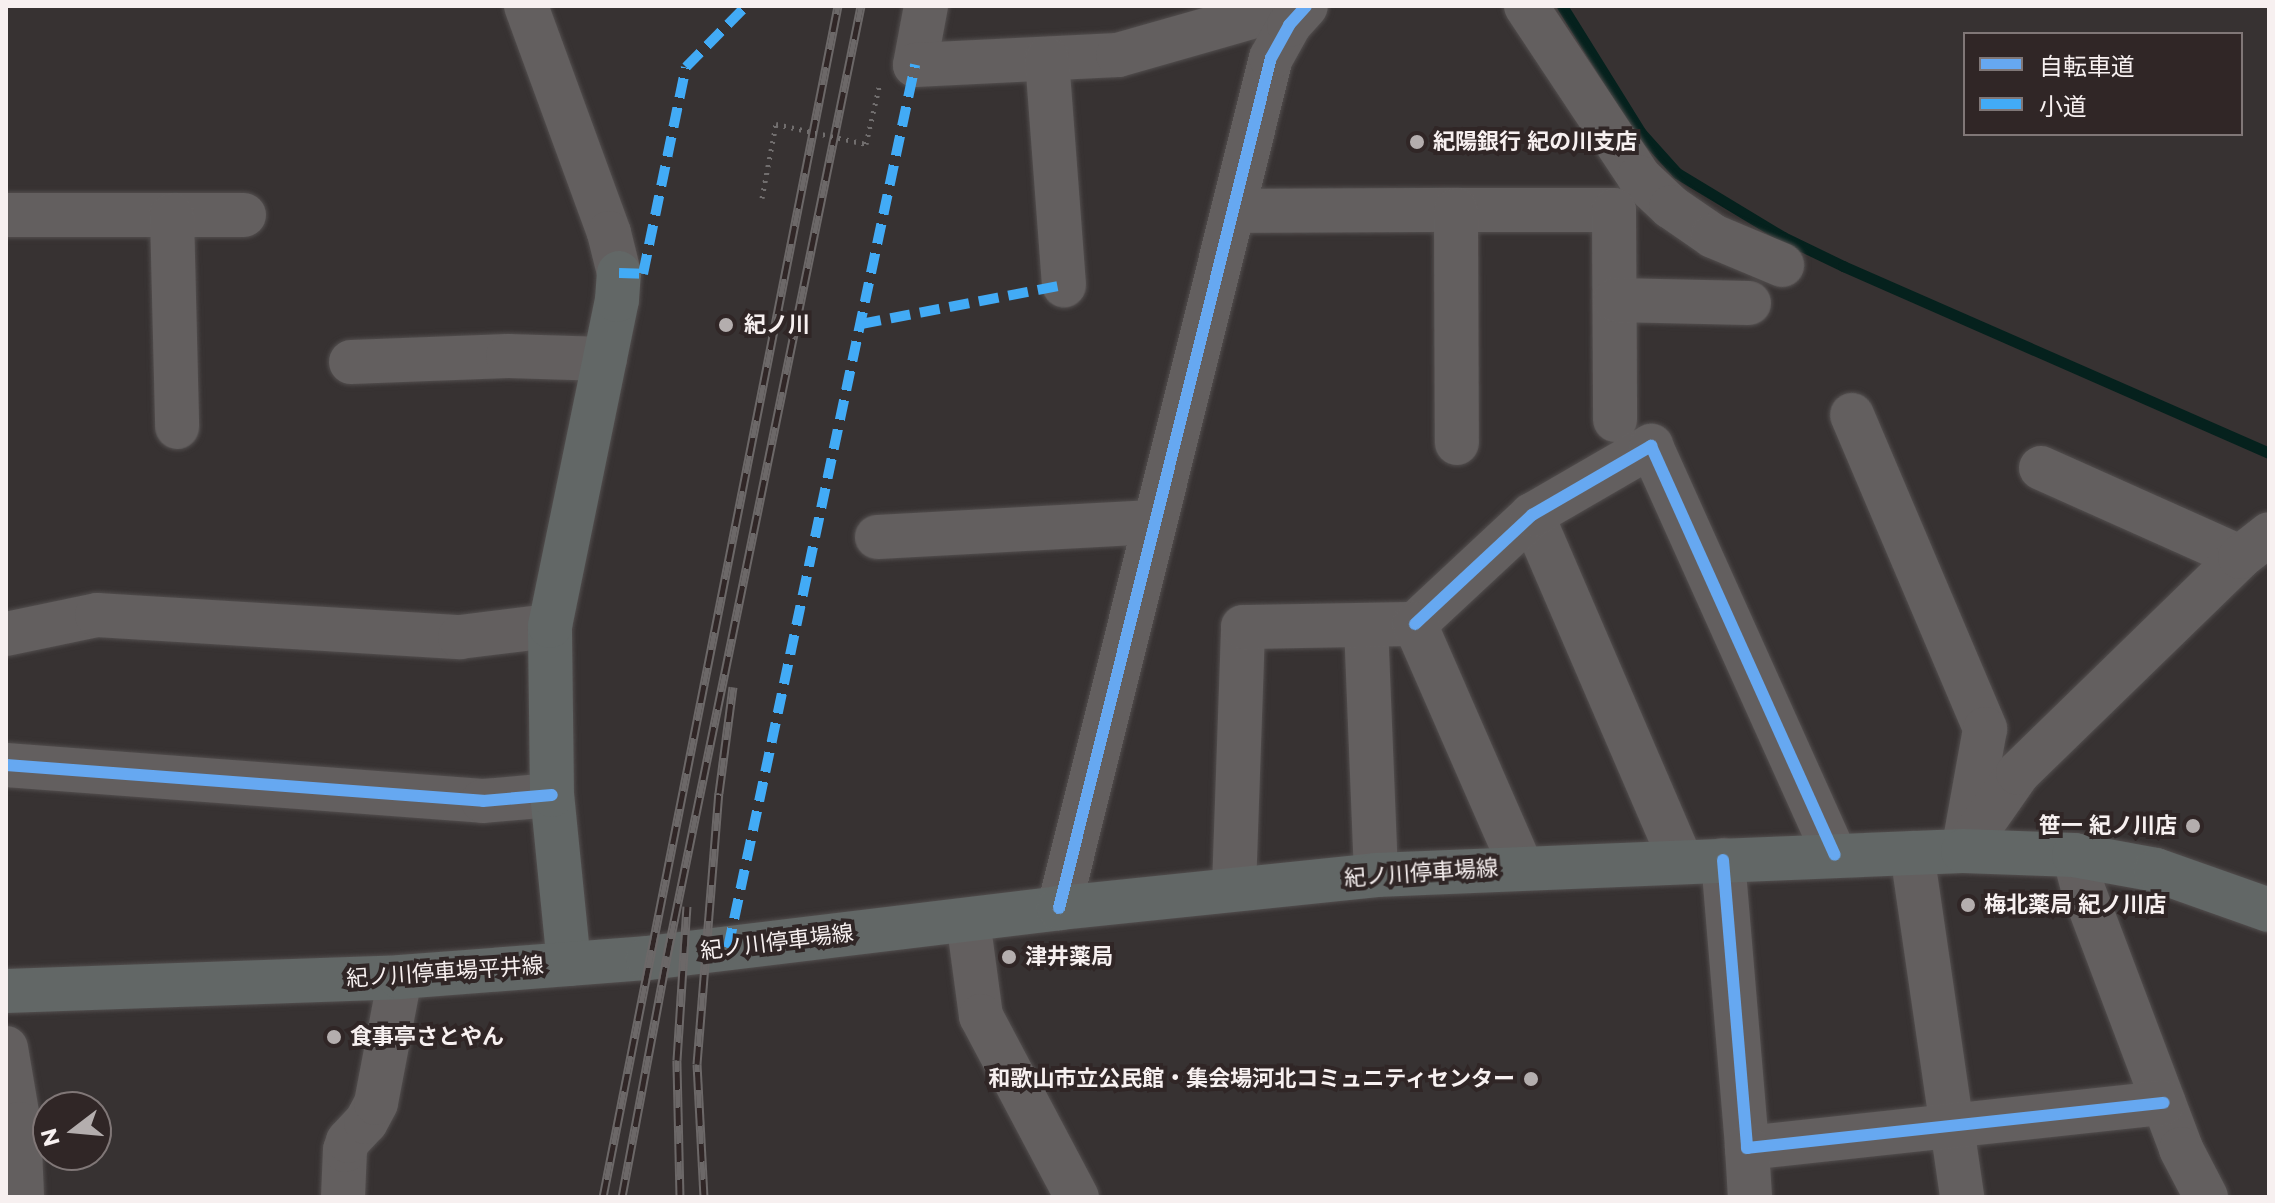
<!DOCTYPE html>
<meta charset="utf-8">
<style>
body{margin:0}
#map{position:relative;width:2275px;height:1203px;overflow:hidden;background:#373232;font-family:Montserrat,"Noto Sans JP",sans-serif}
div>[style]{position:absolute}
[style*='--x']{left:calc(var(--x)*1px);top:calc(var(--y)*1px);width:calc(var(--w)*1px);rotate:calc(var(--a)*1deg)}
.stream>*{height:11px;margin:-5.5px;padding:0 5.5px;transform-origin:5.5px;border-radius:5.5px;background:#05211d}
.path>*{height:5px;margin-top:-2.5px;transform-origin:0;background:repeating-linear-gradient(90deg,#716e6e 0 2px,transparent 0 8px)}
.roads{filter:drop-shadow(0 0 2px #524e4e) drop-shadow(0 0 2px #524e4e)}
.minor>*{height:44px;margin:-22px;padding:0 22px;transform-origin:22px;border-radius:22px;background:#635f5f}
.major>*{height:44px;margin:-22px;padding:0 22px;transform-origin:22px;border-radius:22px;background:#626766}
.rail>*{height:9px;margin-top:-4.5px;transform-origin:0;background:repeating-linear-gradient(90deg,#302626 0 18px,#6c6868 0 36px);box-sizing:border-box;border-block:2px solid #6c6868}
.path-bridge>*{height:5px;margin-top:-2.5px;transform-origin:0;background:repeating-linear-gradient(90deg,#716e6e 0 2px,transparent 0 8px)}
.quiet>*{height:10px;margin-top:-5px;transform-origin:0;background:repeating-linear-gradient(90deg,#42abf6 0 20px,transparent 0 30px)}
.cycleway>*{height:12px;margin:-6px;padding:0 6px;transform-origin:6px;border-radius:6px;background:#66a8f1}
.dots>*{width:22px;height:22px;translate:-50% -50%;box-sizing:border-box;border:4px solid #302626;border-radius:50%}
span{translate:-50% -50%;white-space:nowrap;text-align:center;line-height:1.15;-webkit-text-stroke:8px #302626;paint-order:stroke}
.poi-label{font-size:22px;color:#f7f0f0;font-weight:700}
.left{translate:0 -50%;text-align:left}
.right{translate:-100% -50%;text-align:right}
.street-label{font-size:22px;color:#f7f0f0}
.frame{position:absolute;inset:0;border:8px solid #f7f0f0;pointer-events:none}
.legend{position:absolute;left:1963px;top:32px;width:280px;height:104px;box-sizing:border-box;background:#302626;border:2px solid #807777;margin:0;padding:10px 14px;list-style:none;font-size:24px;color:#f7f0f0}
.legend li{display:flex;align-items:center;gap:16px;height:40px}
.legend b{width:40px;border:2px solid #807777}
.north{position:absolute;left:32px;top:1091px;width:80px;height:80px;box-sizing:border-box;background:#302626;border:2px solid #807777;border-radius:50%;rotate:254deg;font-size:22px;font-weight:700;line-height:32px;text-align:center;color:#f7f0f0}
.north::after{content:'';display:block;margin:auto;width:28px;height:36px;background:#b4aeae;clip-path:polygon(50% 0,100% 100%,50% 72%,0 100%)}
</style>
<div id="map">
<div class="stream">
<div style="--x:1562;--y:6;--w:150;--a:58.1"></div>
<div style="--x:1641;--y:133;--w:54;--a:48"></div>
<div style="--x:1677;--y:173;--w:124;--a:31.1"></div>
<div style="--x:1783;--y:237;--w:67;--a:25.8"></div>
<div style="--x:1843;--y:266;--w:465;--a:23.7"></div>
</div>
<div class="path">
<div style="--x:866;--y:144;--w:63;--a:-77.1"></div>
<div style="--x:762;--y:198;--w:75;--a:-79.3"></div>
</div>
<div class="roads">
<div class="minor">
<div style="--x:526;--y:6;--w:242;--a:69.9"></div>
<div style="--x:609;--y:233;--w:41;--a:76"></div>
<div style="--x:926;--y:6;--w:60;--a:100.6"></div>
<div style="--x:915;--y:65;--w:203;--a:-2.8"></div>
<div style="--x:1118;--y:55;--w:172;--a:-15.9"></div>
<div style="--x:1526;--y:6;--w:205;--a:56.5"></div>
<div style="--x:1639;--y:177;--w:44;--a:43.2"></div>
<div style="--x:1671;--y:207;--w:51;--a:34.6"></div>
<div style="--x:1713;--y:236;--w:75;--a:22.8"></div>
<div style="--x:1047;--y:59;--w:227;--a:85.7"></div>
<div style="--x:1456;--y:210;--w:158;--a:0"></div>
<div style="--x:1614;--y:210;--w:210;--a:89.7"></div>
<div style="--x:1233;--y:211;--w:223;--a:-0.3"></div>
<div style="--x:1456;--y:210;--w:233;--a:89.8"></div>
<div style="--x:6;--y:215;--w:238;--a:0"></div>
<div style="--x:172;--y:215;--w:212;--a:88.6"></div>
<div style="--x:1615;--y:300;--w:134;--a:1.3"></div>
<div style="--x:351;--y:362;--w:157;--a:-2.2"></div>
<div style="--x:508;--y:356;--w:97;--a:1.8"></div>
<div style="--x:1852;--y:415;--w:341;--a:67"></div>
<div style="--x:1985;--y:729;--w:124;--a:100.2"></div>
<div style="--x:2041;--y:468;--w:218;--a:24.1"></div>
<div style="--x:1532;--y:515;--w:377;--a:66.7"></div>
<div style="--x:877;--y:537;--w:277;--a:-3.1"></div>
<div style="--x:1415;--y:624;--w:160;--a:-43"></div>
<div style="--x:1532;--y:515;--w:138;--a:-30.1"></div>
<div style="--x:1651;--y:446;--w:448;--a:65.8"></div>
<div style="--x:1366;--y:625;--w:250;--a:87.7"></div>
<div style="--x:6;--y:634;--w:93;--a:-11.8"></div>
<div style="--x:97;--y:615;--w:364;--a:3.5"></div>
<div style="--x:460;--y:637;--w:91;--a:-7"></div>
<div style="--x:6;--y:765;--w:478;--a:4.3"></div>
<div style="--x:483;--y:801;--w:69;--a:-5"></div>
<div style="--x:1972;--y:839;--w:80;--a:-55.1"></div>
<div style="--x:2018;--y:773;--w:310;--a:-44.2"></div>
<div style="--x:2240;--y:557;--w:37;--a:-38"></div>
<div style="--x:1912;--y:853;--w:348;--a:81.7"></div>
<div style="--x:2074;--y:855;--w:35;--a:75"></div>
<div style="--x:2083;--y:889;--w:278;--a:69.3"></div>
<div style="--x:2181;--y:1149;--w:54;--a:62.5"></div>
<div style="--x:1723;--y:860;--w:289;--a:85.2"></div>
<div style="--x:1747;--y:1148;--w:419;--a:-6.2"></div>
<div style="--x:1234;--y:888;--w:261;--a:-88"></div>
<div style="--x:1243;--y:627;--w:172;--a:-1"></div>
<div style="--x:1415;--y:624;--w:265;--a:66.4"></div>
<div style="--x:1059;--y:908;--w:876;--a:-76"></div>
<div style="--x:1271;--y:58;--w:38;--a:-61"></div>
<div style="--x:1289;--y:25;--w:25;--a:-48"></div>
<div style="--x:968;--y:920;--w:97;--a:82.3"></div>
<div style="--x:981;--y:1016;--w:205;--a:62.1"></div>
<div style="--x:6;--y:1048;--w:77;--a:80.3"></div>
<div style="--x:19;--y:1124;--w:73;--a:87.6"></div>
<div style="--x:1747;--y:1148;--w:49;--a:86.5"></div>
<div style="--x:343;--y:1197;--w:47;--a:-87.6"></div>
<div style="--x:345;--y:1150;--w:9;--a:-72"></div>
<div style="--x:348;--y:1141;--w:26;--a:-47"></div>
<div style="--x:366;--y:1122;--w:21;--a:-62"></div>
<div style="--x:376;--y:1103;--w:128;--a:-79.2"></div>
</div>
<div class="major">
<div style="--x:569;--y:964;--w:170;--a:-95.7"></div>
<div style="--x:552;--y:795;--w:169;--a:-90.7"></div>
<div style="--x:550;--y:626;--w:333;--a:-78.4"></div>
<div style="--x:617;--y:300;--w:27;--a:-86"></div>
<div style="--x:6;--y:991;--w:394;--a:-2"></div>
<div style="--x:400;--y:977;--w:249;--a:-4.4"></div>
<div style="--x:648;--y:958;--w:414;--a:-6.9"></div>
<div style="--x:1059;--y:908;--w:319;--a:-5.9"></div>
<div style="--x:1376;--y:875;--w:587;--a:-2.34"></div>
<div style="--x:1963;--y:851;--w:111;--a:2.1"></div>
<div style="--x:2074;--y:855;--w:83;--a:10.4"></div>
<div style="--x:2156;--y:870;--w:120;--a:19.5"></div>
</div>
</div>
<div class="rail">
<div style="--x:603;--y:1197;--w:1214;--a:-78.84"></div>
<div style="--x:622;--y:1197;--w:245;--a:-79.4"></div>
<div style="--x:667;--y:956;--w:970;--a:-78.46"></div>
<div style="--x:680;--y:1197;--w:137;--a:-91.3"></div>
<div style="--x:677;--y:1060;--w:154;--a:-86.3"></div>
<div style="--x:704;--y:1197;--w:133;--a:-93"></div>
<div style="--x:697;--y:1064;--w:272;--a:-85.4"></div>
<div style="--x:719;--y:793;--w:107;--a:-82.5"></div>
</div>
<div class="path-bridge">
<div style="--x:776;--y:124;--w:92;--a:12.5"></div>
</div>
<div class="quiet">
<div style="--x:619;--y:273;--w:24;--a:2"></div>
<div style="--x:643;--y:274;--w:211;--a:-78.3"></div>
<div style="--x:686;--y:67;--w:86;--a:-45.5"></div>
<div style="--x:861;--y:324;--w:207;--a:-10.9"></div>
<div style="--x:728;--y:948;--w:903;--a:-78.04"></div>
</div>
<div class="cycleway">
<div style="--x:1415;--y:624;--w:160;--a:-43"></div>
<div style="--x:1532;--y:515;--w:138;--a:-30.1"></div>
<div style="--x:1651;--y:446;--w:448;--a:65.8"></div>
<div style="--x:6;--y:765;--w:478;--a:4.3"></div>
<div style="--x:483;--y:801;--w:69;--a:-5"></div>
<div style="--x:1723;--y:860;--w:289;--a:85.2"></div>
<div style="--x:1747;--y:1148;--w:419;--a:-6.2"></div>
<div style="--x:1059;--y:908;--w:876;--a:-76"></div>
<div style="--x:1271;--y:58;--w:38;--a:-61"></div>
<div style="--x:1289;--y:25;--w:25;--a:-48"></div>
</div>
<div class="dots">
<div style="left:1417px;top:142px;background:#b4aeae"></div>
<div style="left:726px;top:325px;background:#b4aeae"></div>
<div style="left:2193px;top:826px;background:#b4aeae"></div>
<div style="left:1968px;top:905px;background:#b4aeae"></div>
<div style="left:1009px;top:957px;background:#b4aeae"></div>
<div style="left:334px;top:1037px;background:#b4aeae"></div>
<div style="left:1531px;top:1079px;background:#b4aeae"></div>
</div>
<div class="poi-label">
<span class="left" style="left:1433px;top:142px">紀陽銀行 紀の川支店</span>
<span class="left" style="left:744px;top:325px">紀ノ川</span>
<span class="right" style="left:2177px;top:826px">笹一 紀ノ川店</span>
<span class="left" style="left:1984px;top:905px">梅北薬局 紀ノ川店</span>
<span class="left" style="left:1025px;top:957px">津井薬局</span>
<span class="left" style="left:350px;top:1037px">食事亭さとやん</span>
<span class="right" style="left:1515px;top:1079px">和歌山市立公民館・集会場河北コミュニティセンター</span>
</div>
<div class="street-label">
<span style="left:1421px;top:873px;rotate:-4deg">紀ノ川停車場線</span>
<span style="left:777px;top:942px;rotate:-7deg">紀ノ川停車場線</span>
<span style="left:445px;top:972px;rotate:-4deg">紀ノ川停車場平井線</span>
</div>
<div class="frame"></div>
<ul class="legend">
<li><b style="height:10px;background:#66a8f1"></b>自転車道</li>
<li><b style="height:10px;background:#42abf6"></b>小道</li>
</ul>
<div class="north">N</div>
</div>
